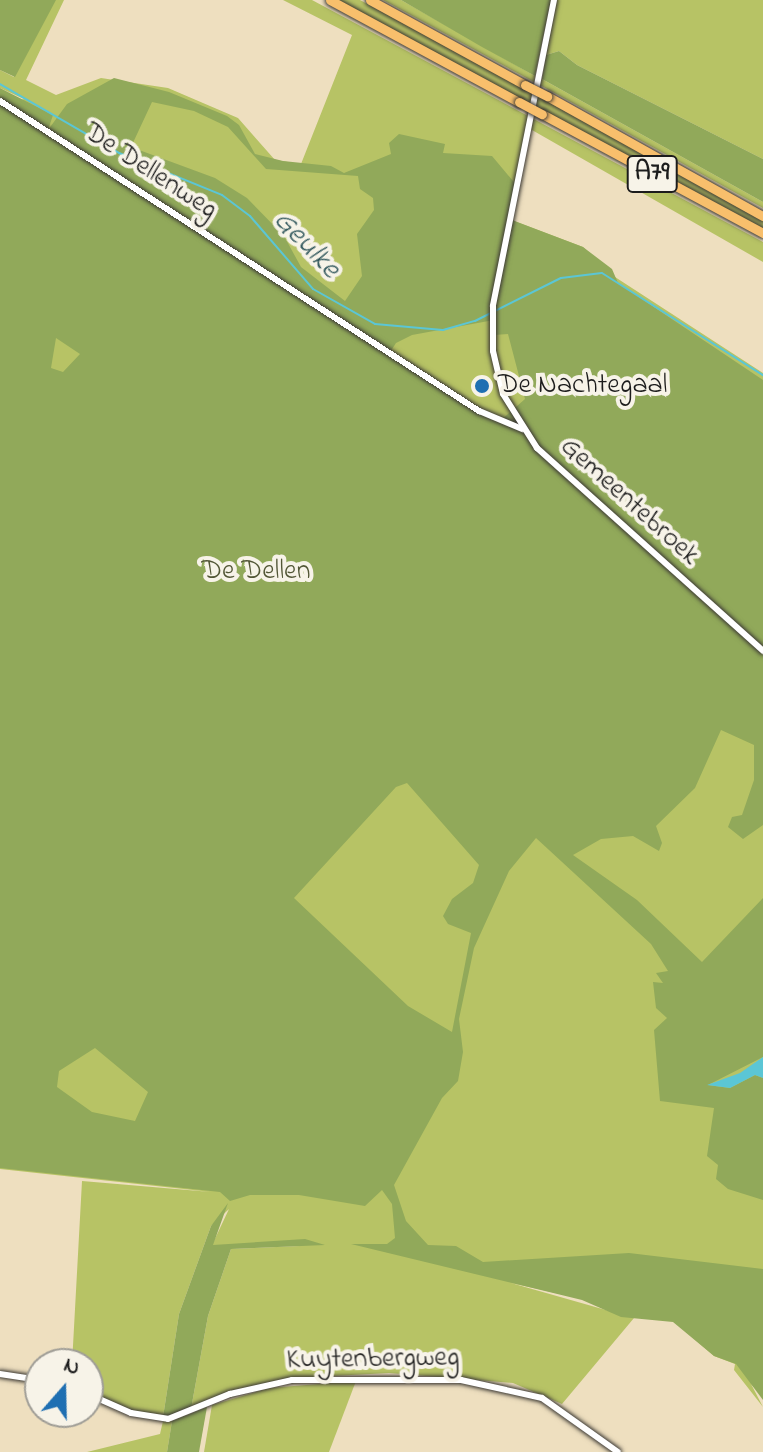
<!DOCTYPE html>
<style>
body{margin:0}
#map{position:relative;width:763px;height:1452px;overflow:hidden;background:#eedfbf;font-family:"Indie Flower",sans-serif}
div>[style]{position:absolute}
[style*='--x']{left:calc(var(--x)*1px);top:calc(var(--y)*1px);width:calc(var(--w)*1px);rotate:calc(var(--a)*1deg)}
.green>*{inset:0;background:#b7c365}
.forest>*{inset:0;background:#91a95a}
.water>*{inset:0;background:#5bc6d5}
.stream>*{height:2px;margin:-1px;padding:0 1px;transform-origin:1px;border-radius:1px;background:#5bc6d5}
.roads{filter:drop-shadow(0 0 2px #3c3934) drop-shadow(0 0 2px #3c3934)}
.minor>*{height:6px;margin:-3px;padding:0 3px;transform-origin:3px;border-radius:3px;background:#fff}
.highway>*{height:9px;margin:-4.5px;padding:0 4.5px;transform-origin:4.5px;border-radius:4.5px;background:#f8bf6c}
.bridges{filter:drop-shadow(0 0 2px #3c3934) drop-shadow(0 0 2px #3c3934)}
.highway-bridge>*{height:9px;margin:-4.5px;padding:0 4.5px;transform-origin:4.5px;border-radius:4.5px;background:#f8bf6c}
.dots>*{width:22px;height:22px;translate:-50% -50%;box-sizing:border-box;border:4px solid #f7f3e8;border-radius:50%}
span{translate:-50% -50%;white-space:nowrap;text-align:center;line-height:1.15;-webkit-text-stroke:8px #f7f3e8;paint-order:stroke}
.shield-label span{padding:2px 6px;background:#f7f3e8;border:2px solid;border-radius:6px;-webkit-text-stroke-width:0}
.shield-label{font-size:26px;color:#1c1c1c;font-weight:700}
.street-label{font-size:28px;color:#1c1c1c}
.poi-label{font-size:28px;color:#1c1c1c}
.left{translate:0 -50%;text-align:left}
.park-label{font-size:28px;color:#525636}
.water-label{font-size:30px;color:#32585d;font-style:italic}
.north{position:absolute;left:24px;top:1348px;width:80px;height:80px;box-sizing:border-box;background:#f7f3e8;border:2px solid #9f9d96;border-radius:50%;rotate:20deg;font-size:22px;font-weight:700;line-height:32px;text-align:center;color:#1c1c1c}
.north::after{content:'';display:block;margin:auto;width:28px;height:36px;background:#1f6fb2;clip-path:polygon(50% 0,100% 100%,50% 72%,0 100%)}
</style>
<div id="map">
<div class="green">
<div style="clip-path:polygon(0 0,64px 0,26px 80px,56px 95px,101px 78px,168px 88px,238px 118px,275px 160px,301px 164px,352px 35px,283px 0,312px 0,763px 242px,763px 262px,525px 126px,526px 153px,506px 218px,583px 247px,615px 277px,763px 373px,763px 1396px,751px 1384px,763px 1407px,734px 1370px,735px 1364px,714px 1356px,677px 1324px,686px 1322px,511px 1283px,634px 1318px,562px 1404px,513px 1383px,389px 1373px,295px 1378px,191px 1409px,208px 1316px,231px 1249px,300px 1246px,212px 1245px,229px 1209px,211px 1226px,179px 1314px,163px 1417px,141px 1414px,88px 1392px,88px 1364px,72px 1364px,82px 1181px,211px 1192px,0 1169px,0 106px,24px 99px,0 88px,0 70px,14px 77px)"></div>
<div style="clip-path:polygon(338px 0,360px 0,531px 92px,763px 220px,763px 230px)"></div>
<div style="clip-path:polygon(383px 0,401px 0,535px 76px,534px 82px)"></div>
<div style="clip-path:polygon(557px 0,763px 0,763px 159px,577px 65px,559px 51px,546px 55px)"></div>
<div style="clip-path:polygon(542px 79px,763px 202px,763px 208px,540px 85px)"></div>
<div style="clip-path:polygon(356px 1381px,329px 1452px,204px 1452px,212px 1405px,269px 1388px)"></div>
<div style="clip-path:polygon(163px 1421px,172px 1421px,167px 1452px,87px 1452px,160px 1434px)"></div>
</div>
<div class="forest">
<div style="clip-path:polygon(0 0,56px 0,15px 77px,0 70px)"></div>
<div style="clip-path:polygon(401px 0,551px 0,535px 76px,482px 47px)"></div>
<div style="clip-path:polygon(559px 51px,577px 65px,763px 159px,763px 202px,542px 79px,546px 55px)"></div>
<div style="clip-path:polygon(evenodd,114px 78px,169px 92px,227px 116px,239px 125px,255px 154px,283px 161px,331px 166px,344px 173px,391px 154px,389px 143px,399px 134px,445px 144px,443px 153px,492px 156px,518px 187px,512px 220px,583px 247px,612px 269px,618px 283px,763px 380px,763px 825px,743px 839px,728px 827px,732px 817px,742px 815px,754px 780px,754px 745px,721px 730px,695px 788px,656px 826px,662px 843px,659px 851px,633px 836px,601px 839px,573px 855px,637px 900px,702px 962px,763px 898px,763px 1057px,708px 1085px,730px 1088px,755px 1075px,763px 1078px,763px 1200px,728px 1189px,716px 1179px,718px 1165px,707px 1156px,714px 1108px,660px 1101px,654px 1030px,667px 1018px,656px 1008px,653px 982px,663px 983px,656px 973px,668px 971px,651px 944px,536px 838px,509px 871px,474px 948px,459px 1019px,463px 1052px,458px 1081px,442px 1098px,394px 1185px,406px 1221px,428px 1245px,456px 1246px,483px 1262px,629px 1253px,763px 1269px,763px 1400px,736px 1364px,714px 1356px,673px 1322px,621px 1317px,582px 1300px,351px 1244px,387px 1244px,395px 1238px,392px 1204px,382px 1190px,365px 1206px,299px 1195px,250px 1195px,230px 1201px,220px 1192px,0 1168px,0 88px,53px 115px,48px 130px,67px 104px,114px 78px,152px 102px,194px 111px,228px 127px,266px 169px,358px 176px,360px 189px,373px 198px,374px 210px,357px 234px,362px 276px,345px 301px,301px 267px,284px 236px,247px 198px,215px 178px,131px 147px,152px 102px,114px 78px,494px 320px,494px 335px,508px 334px,525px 399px,501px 420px,389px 354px,396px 343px,412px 335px,494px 320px,114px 78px,56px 338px,80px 354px,63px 372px,51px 368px,56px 338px,114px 78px,407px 783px,479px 865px,473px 883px,452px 899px,443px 916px,448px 924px,471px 933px,452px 1032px,408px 1006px,294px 898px,396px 787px,407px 783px,114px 78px,95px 1048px,148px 1092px,135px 1121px,92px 1112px,57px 1087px,59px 1071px,95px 1048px)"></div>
<div style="clip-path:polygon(228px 1203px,213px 1245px,305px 1239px,325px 1245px,231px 1249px,208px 1316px,191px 1409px,163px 1417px,179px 1314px,211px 1226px)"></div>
<div style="clip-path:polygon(207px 1407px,199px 1452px,167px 1452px,172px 1421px)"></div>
</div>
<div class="water">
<div style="clip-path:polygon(763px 1057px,763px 1078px,755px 1075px,730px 1088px,707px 1085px,740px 1073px)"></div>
</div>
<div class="stream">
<div style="--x:0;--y:84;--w:138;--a:30.1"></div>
<div style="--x:119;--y:153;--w:111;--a:22.2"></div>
<div style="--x:222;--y:195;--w:35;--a:37"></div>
<div style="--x:250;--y:216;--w:96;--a:49.2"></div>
<div style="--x:313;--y:289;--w:71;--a:29.4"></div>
<div style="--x:375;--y:324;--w:68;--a:5"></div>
<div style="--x:443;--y:330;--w:33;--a:-16"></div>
<div style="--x:475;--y:321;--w:96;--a:-26.6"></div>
<div style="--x:561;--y:278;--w:41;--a:-7"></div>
<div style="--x:602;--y:273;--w:191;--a:32.4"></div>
</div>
<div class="roads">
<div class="minor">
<div style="--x:554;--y:0;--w:312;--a:101.3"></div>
<div style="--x:493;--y:306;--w:45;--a:90"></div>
<div style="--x:493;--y:351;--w:44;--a:76.9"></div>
<div style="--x:503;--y:394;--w:64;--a:57.8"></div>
<div style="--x:537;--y:448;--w:304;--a:41.9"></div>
<div style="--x:0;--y:101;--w:571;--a:32.91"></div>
<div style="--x:479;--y:411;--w:47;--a:22.7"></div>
<div style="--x:0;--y:1374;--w:40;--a:8.5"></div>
<div style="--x:88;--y:1394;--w:47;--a:23.8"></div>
<div style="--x:131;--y:1413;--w:37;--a:9"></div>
<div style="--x:168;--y:1419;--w:67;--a:-22"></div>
<div style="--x:230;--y:1394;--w:64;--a:-12.7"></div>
<div style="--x:292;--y:1380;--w:169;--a:0"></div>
<div style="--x:461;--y:1380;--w:83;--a:12.5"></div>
<div style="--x:542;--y:1398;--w:93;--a:35.4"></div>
</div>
<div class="highway">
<div style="--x:330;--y:0;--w:215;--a:28.4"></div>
<div style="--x:370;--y:0;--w:177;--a:28.7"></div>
<div style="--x:547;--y:96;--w:247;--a:29.1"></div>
<div style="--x:542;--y:114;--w:251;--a:28.3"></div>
</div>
</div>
<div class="bridges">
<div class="highway-bridge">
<div style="--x:525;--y:85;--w:25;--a:27"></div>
<div style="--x:519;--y:102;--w:26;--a:28"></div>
</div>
</div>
<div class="dots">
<div style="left:482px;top:386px;background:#1f6fb2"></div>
</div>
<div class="shield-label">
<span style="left:652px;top:174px">A79</span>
</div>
<div class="street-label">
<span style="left:150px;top:172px;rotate:33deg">De Dellenweg</span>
<span style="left:629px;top:502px;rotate:42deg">Gemeentebroek</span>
<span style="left:373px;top:1360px;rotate:-1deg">Kuytenbergweg</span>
</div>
<div class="poi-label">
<span class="left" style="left:498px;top:386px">De Nachtegaal</span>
</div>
<div class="park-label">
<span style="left:256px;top:572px">De Dellen</span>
</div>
<div class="water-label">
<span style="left:306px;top:245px;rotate:46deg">Geulke</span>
</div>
<div class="north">N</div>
</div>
